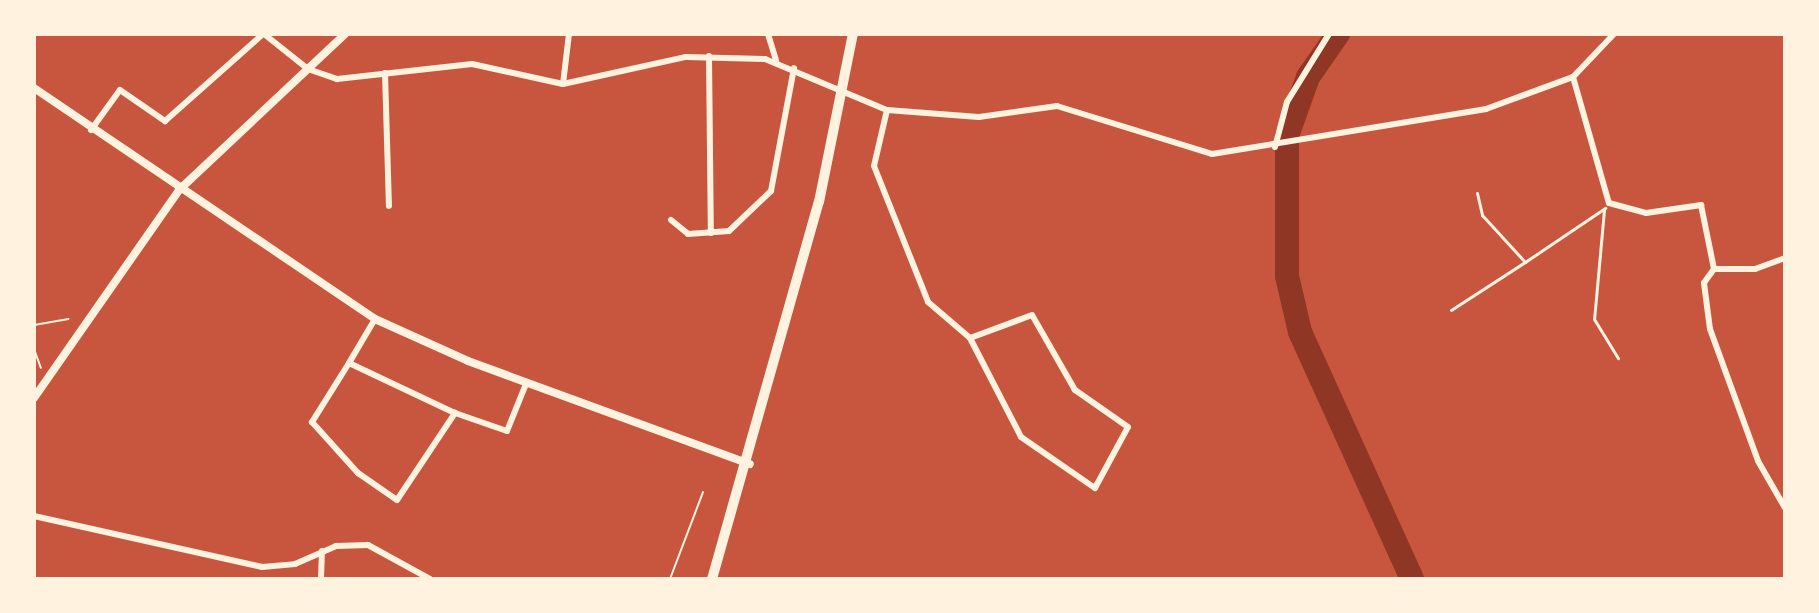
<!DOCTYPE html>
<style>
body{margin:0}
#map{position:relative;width:1819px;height:613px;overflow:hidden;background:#c8553d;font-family:"Source Sans 3",sans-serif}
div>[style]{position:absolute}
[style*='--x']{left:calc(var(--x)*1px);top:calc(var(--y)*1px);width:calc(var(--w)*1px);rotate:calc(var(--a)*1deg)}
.river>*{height:24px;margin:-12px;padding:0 12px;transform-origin:12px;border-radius:12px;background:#8f3625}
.path>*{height:2px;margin:-1px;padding:0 1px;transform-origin:1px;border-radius:1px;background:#fff3e0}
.service>*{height:3px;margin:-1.5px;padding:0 1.5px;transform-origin:1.5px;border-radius:1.5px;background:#fff3e0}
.minor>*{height:6px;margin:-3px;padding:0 3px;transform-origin:3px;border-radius:3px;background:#fff3e0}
.tertiary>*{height:8px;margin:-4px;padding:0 4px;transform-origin:4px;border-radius:4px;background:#fff3e0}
.primary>*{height:10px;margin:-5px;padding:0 5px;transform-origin:5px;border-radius:5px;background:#fff3e0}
span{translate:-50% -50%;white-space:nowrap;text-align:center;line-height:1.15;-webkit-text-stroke:7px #fff3e0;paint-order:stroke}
.frame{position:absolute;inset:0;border:36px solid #fff3e0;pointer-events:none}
</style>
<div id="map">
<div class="river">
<div style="--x:1338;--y:34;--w:52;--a:124.9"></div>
<div style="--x:1308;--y:77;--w:63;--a:109.6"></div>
<div style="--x:1287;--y:136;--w:140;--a:90"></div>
<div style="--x:1287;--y:276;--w:57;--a:76.9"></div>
<div style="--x:1300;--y:332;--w:271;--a:65.6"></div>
</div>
<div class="path">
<div style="--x:34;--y:325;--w:35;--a:-10"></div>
<div style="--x:34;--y:349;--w:20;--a:70"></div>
<div style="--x:670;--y:579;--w:93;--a:-69.2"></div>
</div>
<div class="service">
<div style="--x:1477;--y:193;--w:23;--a:77"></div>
<div style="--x:1482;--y:215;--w:64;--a:47.5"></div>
<div style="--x:1525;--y:262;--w:97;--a:-34"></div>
<div style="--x:1604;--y:210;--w:109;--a:95.2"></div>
<div style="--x:1594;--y:319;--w:46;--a:58.4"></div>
<div style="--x:1451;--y:310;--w:88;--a:-33"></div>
</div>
<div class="minor">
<div style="--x:264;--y:34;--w:56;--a:38.5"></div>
<div style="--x:308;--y:69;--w:31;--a:19"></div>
<div style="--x:337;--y:79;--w:136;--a:-6.3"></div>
<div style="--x:472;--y:64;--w:93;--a:12.4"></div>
<div style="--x:563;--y:84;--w:126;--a:-12.4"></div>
<div style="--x:686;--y:57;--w:79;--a:1.5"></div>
<div style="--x:765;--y:59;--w:132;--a:22.7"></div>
<div style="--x:887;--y:110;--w:92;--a:4.4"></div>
<div style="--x:979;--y:117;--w:79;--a:-8"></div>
<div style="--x:1057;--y:106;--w:162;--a:17.2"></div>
<div style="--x:1212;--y:154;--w:278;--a:-9.3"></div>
<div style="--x:1486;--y:109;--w:93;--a:-20.2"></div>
<div style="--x:1573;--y:77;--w:59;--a:-46.4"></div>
<div style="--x:768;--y:34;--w:28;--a:73"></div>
<div style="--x:709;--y:56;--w:177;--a:89.4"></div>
<div style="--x:385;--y:73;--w:133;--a:88.3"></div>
<div style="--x:1573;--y:77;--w:131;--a:74.1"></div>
<div style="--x:1609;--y:203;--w:38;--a:15"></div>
<div style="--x:1646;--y:213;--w:56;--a:-8.3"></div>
<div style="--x:1701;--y:205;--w:65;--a:78.5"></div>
<div style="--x:1714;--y:269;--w:17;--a:126"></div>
<div style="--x:1704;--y:283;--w:46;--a:82.6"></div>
<div style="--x:1710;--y:329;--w:140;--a:70"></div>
<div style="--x:1758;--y:461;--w:54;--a:60.1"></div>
<div style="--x:563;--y:84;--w:50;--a:-83.2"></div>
<div style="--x:887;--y:110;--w:57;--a:103.1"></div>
<div style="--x:874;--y:166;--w:146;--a:68.3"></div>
<div style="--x:928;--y:302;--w:55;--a:40.6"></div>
<div style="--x:970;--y:338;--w:111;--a:62.7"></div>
<div style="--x:1021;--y:437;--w:90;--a:34.6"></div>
<div style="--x:1095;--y:488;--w:69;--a:-61.6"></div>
<div style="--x:1128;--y:427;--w:65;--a:-145.1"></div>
<div style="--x:1075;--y:390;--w:86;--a:-119.8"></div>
<div style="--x:1032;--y:315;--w:66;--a:159.6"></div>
<div style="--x:91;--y:130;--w:49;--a:-54.1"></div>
<div style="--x:120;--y:90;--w:55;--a:34.6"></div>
<div style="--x:165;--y:121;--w:131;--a:-41.6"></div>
<div style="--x:1275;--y:147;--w:47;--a:-75.1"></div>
<div style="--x:1287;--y:102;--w:80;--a:-58.3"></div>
<div style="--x:671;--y:220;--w:22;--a:39"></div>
<div style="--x:688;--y:234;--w:41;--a:-4.2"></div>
<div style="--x:729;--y:231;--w:58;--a:-43.6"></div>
<div style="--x:771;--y:191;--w:125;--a:-79.4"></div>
<div style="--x:1714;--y:269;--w:41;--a:0"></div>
<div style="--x:1755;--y:269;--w:32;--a:-20"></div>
<div style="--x:375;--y:319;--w:51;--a:120.6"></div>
<div style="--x:349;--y:363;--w:117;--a:25.3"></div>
<div style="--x:455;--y:413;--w:55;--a:19.1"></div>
<div style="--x:507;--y:431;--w:51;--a:-68"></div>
<div style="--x:349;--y:363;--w:70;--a:122.1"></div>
<div style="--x:312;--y:422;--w:69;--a:48"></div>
<div style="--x:358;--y:473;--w:47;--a:34.7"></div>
<div style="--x:397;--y:500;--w:105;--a:-56.3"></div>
<div style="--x:34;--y:516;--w:234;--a:12.6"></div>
<div style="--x:262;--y:567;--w:33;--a:-5"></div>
<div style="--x:295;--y:564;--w:45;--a:-23.7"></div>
<div style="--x:336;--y:546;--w:32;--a:-2"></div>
<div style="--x:368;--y:545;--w:71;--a:28.7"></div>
<div style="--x:321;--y:579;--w:28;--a:-88"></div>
</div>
<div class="tertiary">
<div style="--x:34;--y:88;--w:412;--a:34.1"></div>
<div style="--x:375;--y:319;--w:102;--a:24.3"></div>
<div style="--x:468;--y:361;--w:300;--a:20.1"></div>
<div style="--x:34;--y:398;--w:254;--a:-55.1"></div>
<div style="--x:179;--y:190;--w:228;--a:-43.2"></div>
</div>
<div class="primary">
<div style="--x:712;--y:579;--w:392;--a:-74.2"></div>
<div style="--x:819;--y:202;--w:171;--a:-78.6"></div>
</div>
<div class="frame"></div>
</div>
